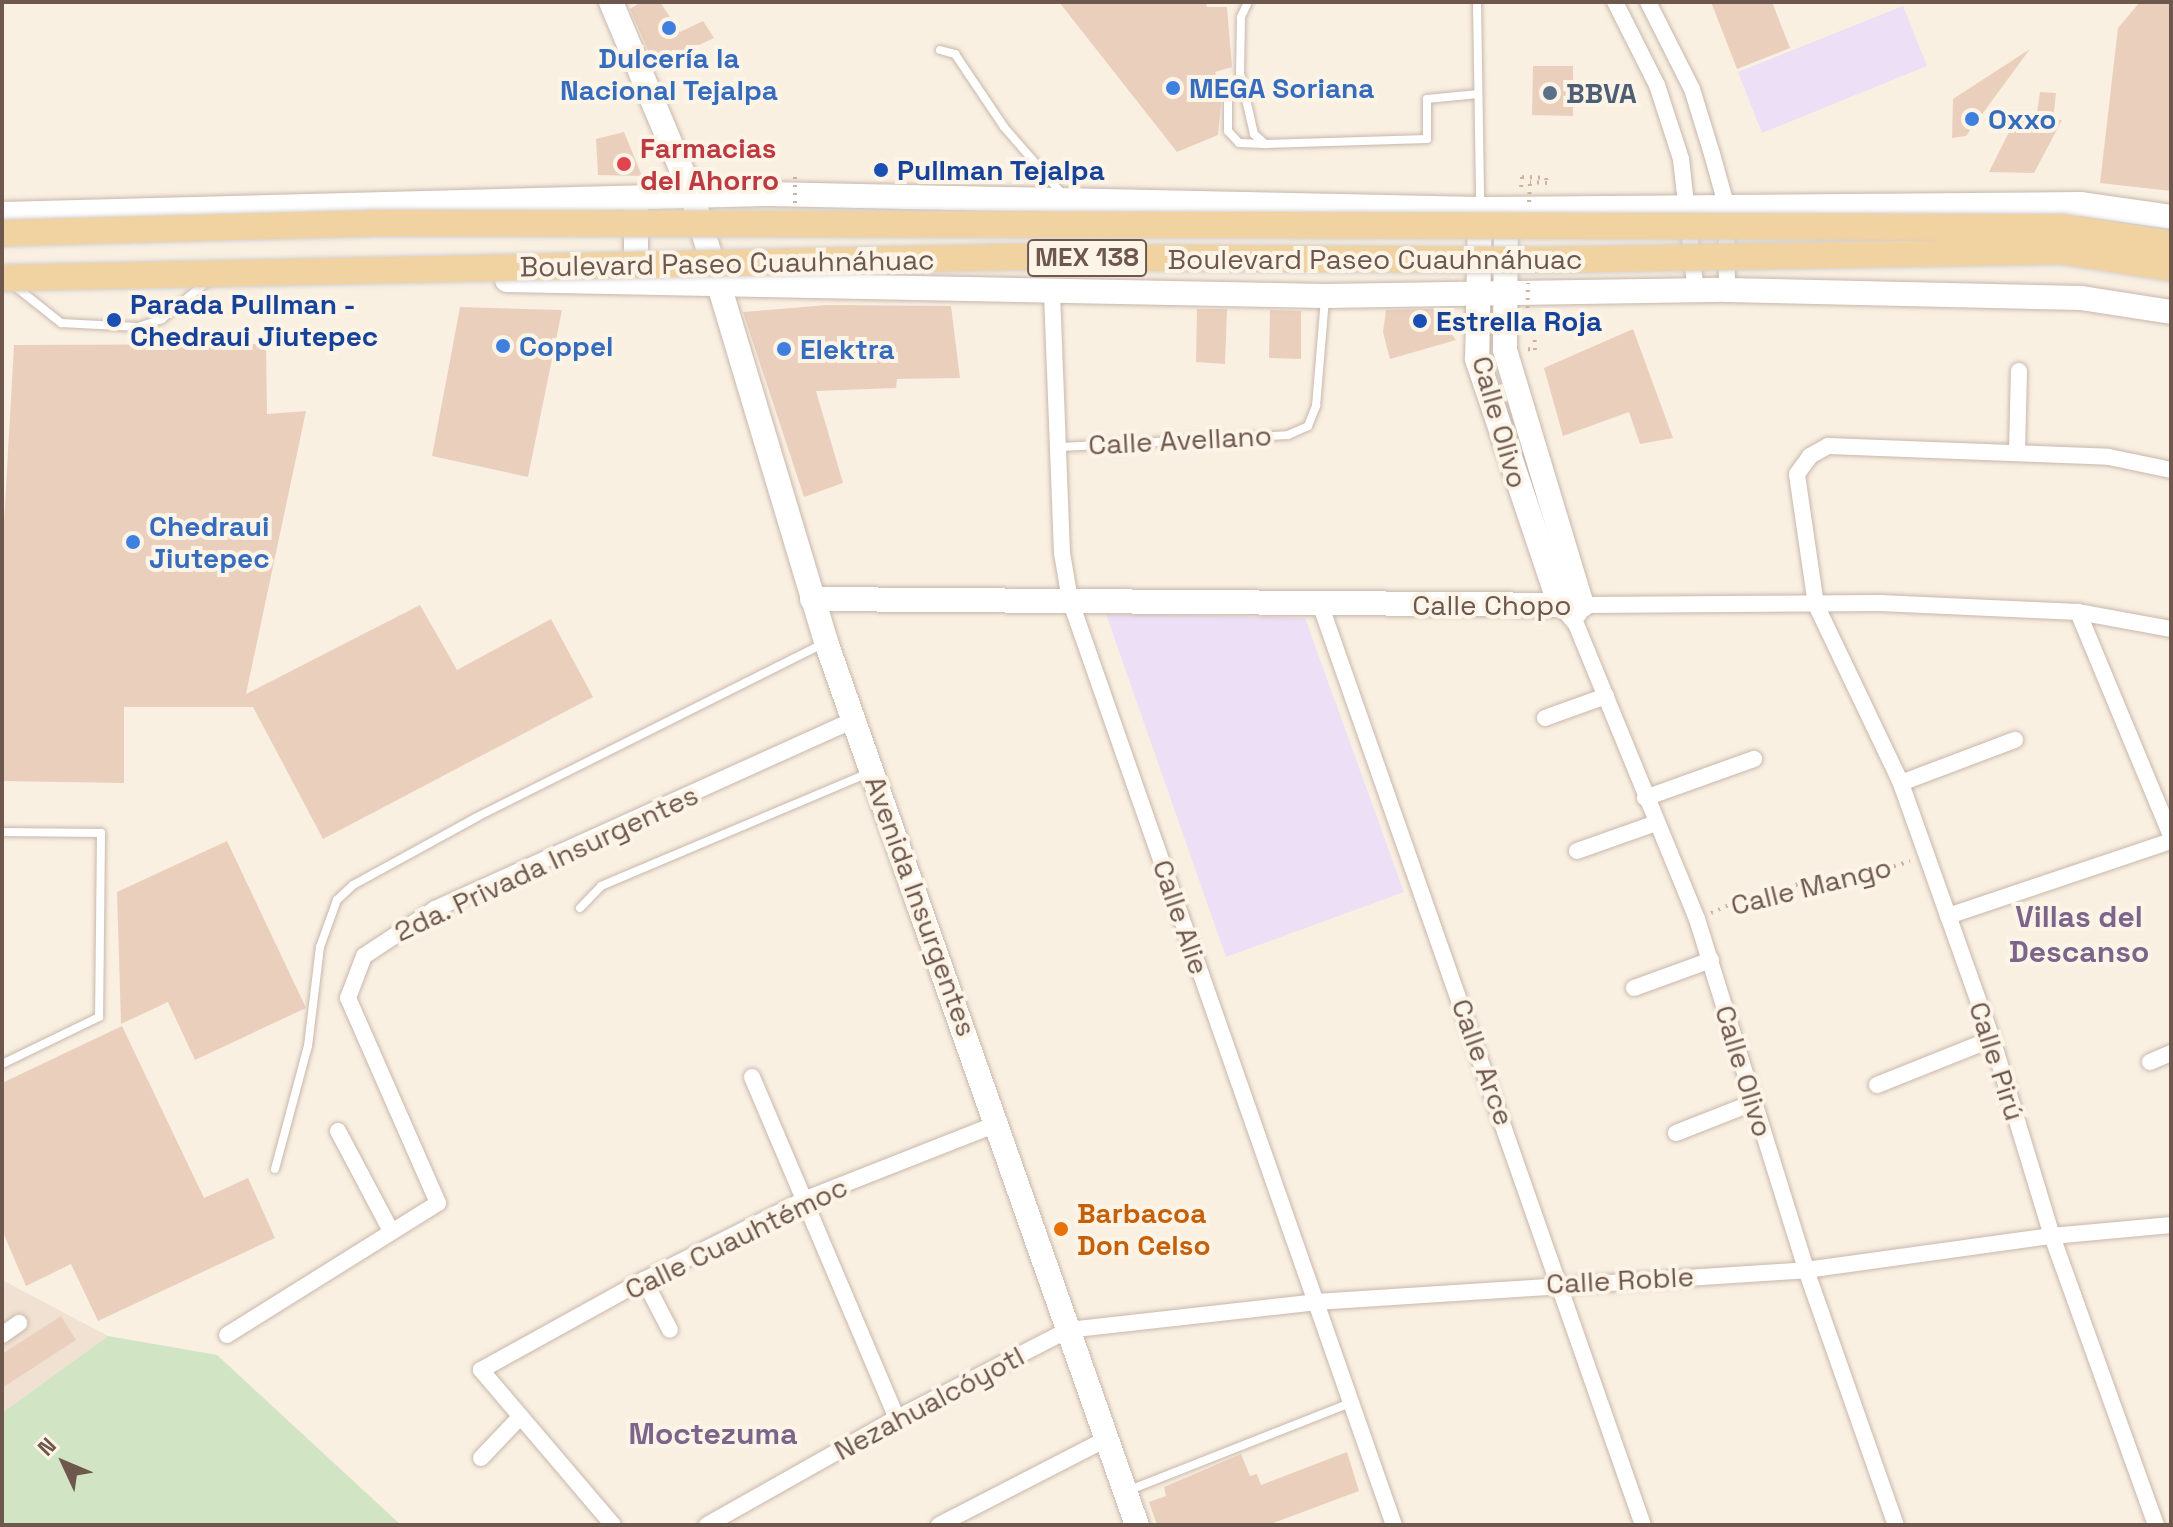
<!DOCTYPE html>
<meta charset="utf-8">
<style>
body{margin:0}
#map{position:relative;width:2173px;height:1527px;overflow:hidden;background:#f9f0e2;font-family:"Space Grotesk",sans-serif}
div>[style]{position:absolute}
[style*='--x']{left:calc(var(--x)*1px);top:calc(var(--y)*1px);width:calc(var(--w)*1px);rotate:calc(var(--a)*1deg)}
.residential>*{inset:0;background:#f0e1d2}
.education>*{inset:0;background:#eddff5}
.green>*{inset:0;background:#d1e4c3}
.building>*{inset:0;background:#ebcfbd}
.path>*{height:4px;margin-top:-2px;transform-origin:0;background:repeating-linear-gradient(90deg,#cfb2a1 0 2px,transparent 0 8px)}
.roads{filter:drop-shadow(0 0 2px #c8b7ab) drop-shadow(0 0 2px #c8b7ab)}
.lane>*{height:8px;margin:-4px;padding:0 4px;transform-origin:4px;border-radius:4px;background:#fff}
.street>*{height:16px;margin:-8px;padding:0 8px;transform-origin:8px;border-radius:8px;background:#fff}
.secondary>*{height:24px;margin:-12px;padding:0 12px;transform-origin:12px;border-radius:12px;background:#fff}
.path-bridge>*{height:4px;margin-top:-2px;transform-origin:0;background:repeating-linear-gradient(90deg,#cfb2a1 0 2px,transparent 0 8px)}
.bridges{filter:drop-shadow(0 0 2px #d6d0cd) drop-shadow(0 0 2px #d6d0cd)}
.primary-bridge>*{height:26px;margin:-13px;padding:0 13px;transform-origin:13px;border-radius:13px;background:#f1d2a1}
.dots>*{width:22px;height:22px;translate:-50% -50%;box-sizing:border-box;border:4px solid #fdf4e8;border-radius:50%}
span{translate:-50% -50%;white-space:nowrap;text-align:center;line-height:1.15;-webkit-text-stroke:8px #fdf4e8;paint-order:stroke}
.shield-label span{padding:2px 6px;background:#fdf4e8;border:2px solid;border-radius:6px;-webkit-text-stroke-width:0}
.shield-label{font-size:26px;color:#6e574c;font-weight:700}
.shop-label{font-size:28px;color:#366cbe;font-weight:700}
.left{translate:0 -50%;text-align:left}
.service-label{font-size:28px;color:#4e5e75;font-weight:700}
.health-label{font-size:28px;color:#be3a42;font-weight:700}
.transit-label{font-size:28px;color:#164399;font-weight:700}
.street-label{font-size:28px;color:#6e574c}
.food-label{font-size:28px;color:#c56008;font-weight:700}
.neighbourhood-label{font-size:30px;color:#7c648a;font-weight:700}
.frame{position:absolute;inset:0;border:4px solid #6e574c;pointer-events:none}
.north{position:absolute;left:24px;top:1423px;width:80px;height:80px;-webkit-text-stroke:6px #fdf4e8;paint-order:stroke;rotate:314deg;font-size:22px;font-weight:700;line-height:32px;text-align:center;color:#6e574c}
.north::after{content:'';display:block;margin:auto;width:28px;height:36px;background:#6e574c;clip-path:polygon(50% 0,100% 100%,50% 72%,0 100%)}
</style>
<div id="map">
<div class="residential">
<div style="clip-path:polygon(2px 1280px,108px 1336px,2px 1413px)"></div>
</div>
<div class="education">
<div style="clip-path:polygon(1903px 6px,1927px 66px,1762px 133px,1738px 72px)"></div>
<div style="clip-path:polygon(1106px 614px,1305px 618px,1404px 892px,1226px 957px)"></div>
</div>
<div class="green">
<div style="clip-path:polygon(108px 1336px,217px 1355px,401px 1525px,2px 1525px,2px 1413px)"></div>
</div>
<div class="building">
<div style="clip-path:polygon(641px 2px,660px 2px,680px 32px,703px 21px,714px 38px,655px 66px,630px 9px)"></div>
<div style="clip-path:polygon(1059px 2px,1206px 2px,1207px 7px,1227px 7px,1232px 67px,1215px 72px,1222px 93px,1218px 135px,1177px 152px)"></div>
<div style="clip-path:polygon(1711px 2px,1772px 2px,1790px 48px,1737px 69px)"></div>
<div style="clip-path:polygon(2140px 2px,2171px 2px,2171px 191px,2100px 183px,2118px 28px)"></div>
<div style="clip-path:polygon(2030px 49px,1966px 136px,1952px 138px,1953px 99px)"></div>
<div style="clip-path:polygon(1533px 66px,1573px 66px,1573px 116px,1532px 115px)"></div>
<div style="clip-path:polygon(2040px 92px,2056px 93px,2053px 120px,2062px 120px,2034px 173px,1989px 172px,2016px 118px,2036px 119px)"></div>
<div style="clip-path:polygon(624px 132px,642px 176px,598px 175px,596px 139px)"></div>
<div style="clip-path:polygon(827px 305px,951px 306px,960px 378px,897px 379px,896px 388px,816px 391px,843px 483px,804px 497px,743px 312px)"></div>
<div style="clip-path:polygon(460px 307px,562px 310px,528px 477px,432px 456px)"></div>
<div style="clip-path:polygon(1197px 309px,1227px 309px,1225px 364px,1196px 362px)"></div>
<div style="clip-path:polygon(1434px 309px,1456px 340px,1390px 359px,1383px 332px,1386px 310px)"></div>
<div style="clip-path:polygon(1270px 310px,1301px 311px,1301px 359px,1269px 358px)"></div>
<div style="clip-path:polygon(1633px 329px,1673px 438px,1640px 444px,1629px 412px,1563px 436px,1544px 368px)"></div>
<div style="clip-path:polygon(266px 344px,267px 414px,306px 411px,246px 694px,420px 605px,457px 670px,551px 619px,593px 697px,323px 839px,253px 707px,124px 707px,124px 783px,2px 781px,2px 558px,14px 345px)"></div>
<div style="clip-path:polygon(227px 841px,306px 1008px,195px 1060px,168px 1002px,121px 1024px,117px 892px)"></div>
<div style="clip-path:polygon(122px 1026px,204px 1198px,248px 1178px,275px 1238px,98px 1321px,71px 1264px,26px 1286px,2px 1230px,2px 1083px)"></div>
<div style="clip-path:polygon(61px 1316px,76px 1340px,2px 1388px,2px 1354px)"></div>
<div style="clip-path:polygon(1347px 1452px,1359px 1491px,1268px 1525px,1157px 1525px,1149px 1502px,1166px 1496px,1164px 1487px,1241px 1454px,1250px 1476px,1257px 1474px,1261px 1485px)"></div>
</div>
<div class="path">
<div style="--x:1521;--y:187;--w:10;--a:-84"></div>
<div style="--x:1522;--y:177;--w:24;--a:2"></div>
<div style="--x:1546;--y:178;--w:5;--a:79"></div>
<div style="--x:1547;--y:183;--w:17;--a:-177"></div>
<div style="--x:1528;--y:349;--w:7;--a:8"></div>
<div style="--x:1535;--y:350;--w:37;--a:-92"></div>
<div style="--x:1711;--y:913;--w:42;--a:-24.1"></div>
<div style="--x:1749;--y:896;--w:74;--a:-13.3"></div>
<div style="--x:1821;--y:879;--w:35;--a:0"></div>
<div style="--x:1856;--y:879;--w:57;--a:-18.4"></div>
</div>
<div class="roads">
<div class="lane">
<div style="--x:1248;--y:2;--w:17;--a:115"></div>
<div style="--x:1241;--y:17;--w:56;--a:91"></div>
<div style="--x:1240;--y:73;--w:63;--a:77.1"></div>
<div style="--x:1254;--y:134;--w:15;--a:42"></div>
<div style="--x:1265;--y:144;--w:162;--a:-1.8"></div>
<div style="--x:1427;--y:139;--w:40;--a:-90"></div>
<div style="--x:1427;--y:99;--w:51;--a:-5.6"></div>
<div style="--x:1477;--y:2;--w:202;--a:89.1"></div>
<div style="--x:940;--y:50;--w:16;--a:15"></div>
<div style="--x:955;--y:54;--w:88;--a:56.1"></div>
<div style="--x:1004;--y:127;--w:91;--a:49"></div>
<div style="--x:1242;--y:80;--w:22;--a:129"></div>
<div style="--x:1228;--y:97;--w:34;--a:90"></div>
<div style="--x:1228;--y:131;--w:16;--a:47"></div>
<div style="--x:1239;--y:143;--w:26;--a:2"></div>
<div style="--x:12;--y:284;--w:63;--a:38.5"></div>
<div style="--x:61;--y:323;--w:77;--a:3"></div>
<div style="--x:138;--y:327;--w:25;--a:-18"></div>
<div style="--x:162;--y:319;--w:61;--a:-39.7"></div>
<div style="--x:1061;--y:447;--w:227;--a:-3"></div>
<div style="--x:1288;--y:435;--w:22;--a:-24"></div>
<div style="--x:1308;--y:426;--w:22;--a:-68"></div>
<div style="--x:1316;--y:406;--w:107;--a:-85.2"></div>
<div style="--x:2;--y:832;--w:99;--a:0.6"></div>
<div style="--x:101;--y:833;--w:184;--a:90.6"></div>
<div style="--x:99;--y:1017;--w:108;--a:154.1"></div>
<div style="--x:580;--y:908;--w:30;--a:-46"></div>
<div style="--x:601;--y:886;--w:290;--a:-22.9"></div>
<div style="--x:275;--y:1169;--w:127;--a:-75"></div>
<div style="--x:308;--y:1046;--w:100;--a:-83.1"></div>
<div style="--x:320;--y:947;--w:50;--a:-70.1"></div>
<div style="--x:337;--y:900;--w:22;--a:-43"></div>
<div style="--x:353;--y:885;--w:141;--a:-28.7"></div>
<div style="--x:477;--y:817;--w:386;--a:-26.6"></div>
<div style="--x:1127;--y:1491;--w:240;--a:-21.5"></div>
</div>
<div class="street">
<div style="--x:1615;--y:2;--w:93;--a:63.2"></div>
<div style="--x:1657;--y:85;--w:78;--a:72"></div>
<div style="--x:1681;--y:159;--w:134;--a:83.6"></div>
<div style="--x:1648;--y:2;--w:97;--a:63.2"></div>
<div style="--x:1692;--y:89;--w:68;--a:72.9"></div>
<div style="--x:1712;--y:154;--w:52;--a:74.4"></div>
<div style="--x:1726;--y:204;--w:86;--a:89.3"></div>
<div style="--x:1052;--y:293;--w:260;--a:87.8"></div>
<div style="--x:1062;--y:553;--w:48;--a:80.3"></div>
<div style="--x:1070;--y:600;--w:980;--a:70.7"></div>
<div style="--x:2017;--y:451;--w:80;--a:-88.6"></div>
<div style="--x:1319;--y:601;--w:979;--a:70.68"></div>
<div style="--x:1560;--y:605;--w:25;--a:50"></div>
<div style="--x:1576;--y:624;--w:319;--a:67.7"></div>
<div style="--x:1697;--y:919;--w:368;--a:72.7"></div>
<div style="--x:1806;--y:1270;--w:270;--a:70.6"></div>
<div style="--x:2078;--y:612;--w:242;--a:67.4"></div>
<div style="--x:1579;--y:614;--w:9;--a:-72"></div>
<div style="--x:1582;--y:605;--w:298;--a:-0.4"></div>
<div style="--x:1880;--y:603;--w:198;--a:2.6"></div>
<div style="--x:2078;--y:612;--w:95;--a:10.4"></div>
<div style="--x:1545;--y:718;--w:65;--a:-19.8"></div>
<div style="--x:1901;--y:783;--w:122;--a:-20.7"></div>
<div style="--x:1645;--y:798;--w:116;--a:-19.7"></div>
<div style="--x:1577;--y:851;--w:84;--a:-19.5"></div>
<div style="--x:1948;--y:916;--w:235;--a:-18.6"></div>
<div style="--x:1634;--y:988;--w:82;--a:-20"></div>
<div style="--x:2150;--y:1062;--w:23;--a:-23"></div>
<div style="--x:752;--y:1077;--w:371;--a:67"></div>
<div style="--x:1877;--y:1085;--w:124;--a:-21.8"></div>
<div style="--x:338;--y:1131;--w:113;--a:62.1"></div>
<div style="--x:1676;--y:1133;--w:82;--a:-21.5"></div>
<div style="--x:644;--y:1280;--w:56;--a:62.5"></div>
<div style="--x:2;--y:1335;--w:21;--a:-35"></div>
<div style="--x:227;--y:1335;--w:249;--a:-32"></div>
<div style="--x:438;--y:1203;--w:224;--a:-113.7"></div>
<div style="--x:348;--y:998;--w:45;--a:-69.1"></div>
<div style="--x:364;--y:956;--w:85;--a:-33.5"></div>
<div style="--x:435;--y:909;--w:460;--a:-24.3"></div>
<div style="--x:481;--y:1458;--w:57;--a:-46.4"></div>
<div style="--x:613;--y:1525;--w:204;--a:-130.4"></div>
<div style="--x:481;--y:1370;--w:186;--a:-28.9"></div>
<div style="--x:644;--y:1280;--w:181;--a:-26.6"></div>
<div style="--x:806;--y:1199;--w:207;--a:-21.5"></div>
<div style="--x:707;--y:1525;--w:218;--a:-29.4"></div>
<div style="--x:897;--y:1418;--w:192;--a:-27.2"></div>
<div style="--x:1068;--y:1330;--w:250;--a:-6.4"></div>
<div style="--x:1316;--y:1302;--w:491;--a:-3.7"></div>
<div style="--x:1806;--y:1270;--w:248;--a:-7.9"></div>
<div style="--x:2052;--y:1236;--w:120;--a:-5.3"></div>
<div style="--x:939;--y:1525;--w:190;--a:-27.2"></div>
<div style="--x:2156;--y:1525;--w:307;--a:-109.8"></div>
<div style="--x:2052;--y:1236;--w:206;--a:-106.9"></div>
<div style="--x:1992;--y:1039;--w:272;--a:-109.6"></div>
<div style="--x:1901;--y:783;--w:197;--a:-115.5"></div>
<div style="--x:1816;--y:605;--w:132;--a:-98.3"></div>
<div style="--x:1797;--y:474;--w:22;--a:-54"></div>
<div style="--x:1810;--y:456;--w:21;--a:-29"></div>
<div style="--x:1828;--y:446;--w:281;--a:2.2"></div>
<div style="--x:2109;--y:457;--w:63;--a:11.8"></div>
</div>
<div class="secondary">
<div style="--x:611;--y:2;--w:209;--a:67.2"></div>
<div style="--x:692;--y:195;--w:467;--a:73.3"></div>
<div style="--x:826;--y:642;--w:936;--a:70.6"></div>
<div style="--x:1480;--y:209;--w:150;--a:91.1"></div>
<div style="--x:1477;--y:359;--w:260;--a:71.4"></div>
<div style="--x:2;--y:214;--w:765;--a:-1.5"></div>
<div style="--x:767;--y:194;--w:713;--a:1.21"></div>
<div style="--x:1480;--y:209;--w:600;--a:-0.48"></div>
<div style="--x:2080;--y:204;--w:92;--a:8.1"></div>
<div style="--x:507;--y:280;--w:818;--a:1.12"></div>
<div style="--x:1325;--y:296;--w:402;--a:-0.9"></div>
<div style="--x:1727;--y:290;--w:354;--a:1.3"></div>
<div style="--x:2081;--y:298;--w:91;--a:8.8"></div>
<div style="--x:636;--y:280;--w:73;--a:-90"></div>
<div style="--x:812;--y:599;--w:770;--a:0.45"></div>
<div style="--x:1582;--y:605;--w:266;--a:-106.8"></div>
<div style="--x:1505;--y:350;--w:141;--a:-89.6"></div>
</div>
</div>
<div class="path-bridge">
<div style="--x:1529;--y:202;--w:20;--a:-87"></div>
<div style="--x:795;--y:203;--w:26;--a:-90"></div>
<div style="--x:1527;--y:332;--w:49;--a:-88.8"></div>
</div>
<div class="bridges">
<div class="primary-bridge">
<div style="--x:2;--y:233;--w:370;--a:-1.5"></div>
<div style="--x:372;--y:223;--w:1690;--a:0.14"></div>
<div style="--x:2062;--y:227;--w:110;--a:8.9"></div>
<div style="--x:2;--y:278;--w:1015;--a:-1.19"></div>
<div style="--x:1017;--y:257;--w:524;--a:0.33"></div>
<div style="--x:1541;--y:260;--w:520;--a:-0.99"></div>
<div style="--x:2061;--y:251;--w:111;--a:8.8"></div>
</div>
</div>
<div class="dots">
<div style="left:669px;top:28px;background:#3f7fe0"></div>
<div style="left:1173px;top:88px;background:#3f7fe0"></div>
<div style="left:1550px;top:93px;background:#5c6f8a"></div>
<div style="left:1972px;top:119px;background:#3f7fe0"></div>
<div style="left:624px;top:164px;background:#e0444e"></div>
<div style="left:881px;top:170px;background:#1a4fb4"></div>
<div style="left:114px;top:320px;background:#1a4fb4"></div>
<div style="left:1420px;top:321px;background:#1a4fb4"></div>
<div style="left:503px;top:346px;background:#3f7fe0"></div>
<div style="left:784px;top:349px;background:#3f7fe0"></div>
<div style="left:133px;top:542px;background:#3f7fe0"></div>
<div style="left:1061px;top:1229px;background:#e8710a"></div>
</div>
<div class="shield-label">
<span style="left:1087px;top:258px">MEX 138</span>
</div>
<div class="shop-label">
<span style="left:669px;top:74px">Dulcería la<br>Nacional Tejalpa</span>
<span class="left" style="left:1189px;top:88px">MEGA Soriana</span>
<span class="left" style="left:1988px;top:119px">Oxxo</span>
<span class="left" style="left:519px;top:346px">Coppel</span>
<span class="left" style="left:800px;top:349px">Elektra</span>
<span class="left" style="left:149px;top:542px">Chedraui<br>Jiutepec</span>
</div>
<div class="service-label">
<span class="left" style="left:1566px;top:93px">BBVA</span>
</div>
<div class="health-label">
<span class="left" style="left:640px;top:164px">Farmacias<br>del Ahorro</span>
</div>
<div class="transit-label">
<span class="left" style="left:897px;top:170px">Pullman Tejalpa</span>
<span class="left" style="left:130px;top:320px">Parada Pullman -<br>Chedraui Jiutepec</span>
<span class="left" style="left:1436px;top:321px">Estrella Roja</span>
</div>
<div class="street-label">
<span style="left:1375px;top:259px">Boulevard Paseo Cuauhnáhuac</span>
<span style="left:727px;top:263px;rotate:-1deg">Boulevard Paseo Cuauhnáhuac</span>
<span style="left:1500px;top:422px;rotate:74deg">Calle Olivo</span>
<span style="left:1180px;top:440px;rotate:-3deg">Calle Avellano</span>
<span style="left:1492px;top:605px">Calle Chopo</span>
<span style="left:546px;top:863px;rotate:-25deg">2da. Privada Insurgentes</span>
<span style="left:1811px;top:886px;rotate:-14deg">Calle Mango</span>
<span style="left:921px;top:906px;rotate:70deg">Avenida Insurgentes</span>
<span style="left:1181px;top:917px;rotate:71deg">Calle Alie</span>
<span style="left:1997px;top:1061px;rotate:72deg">Calle Pirú</span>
<span style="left:1483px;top:1062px;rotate:70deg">Calle Arce</span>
<span style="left:1744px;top:1071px;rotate:73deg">Calle Olivo</span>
<span style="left:736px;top:1238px;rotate:-26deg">Calle Cuauhtémoc</span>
<span style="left:1620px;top:1280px;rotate:-3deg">Calle Roble</span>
<span style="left:929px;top:1403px;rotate:-28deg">Nezahualcóyotl</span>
</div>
<div class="food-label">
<span class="left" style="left:1077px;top:1229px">Barbacoa<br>Don Celso</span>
</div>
<div class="neighbourhood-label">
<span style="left:2079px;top:934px">Villas del<br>Descanso</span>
<span style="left:713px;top:1434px">Moctezuma</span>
</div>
<div class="frame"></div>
<div class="north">N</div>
</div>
